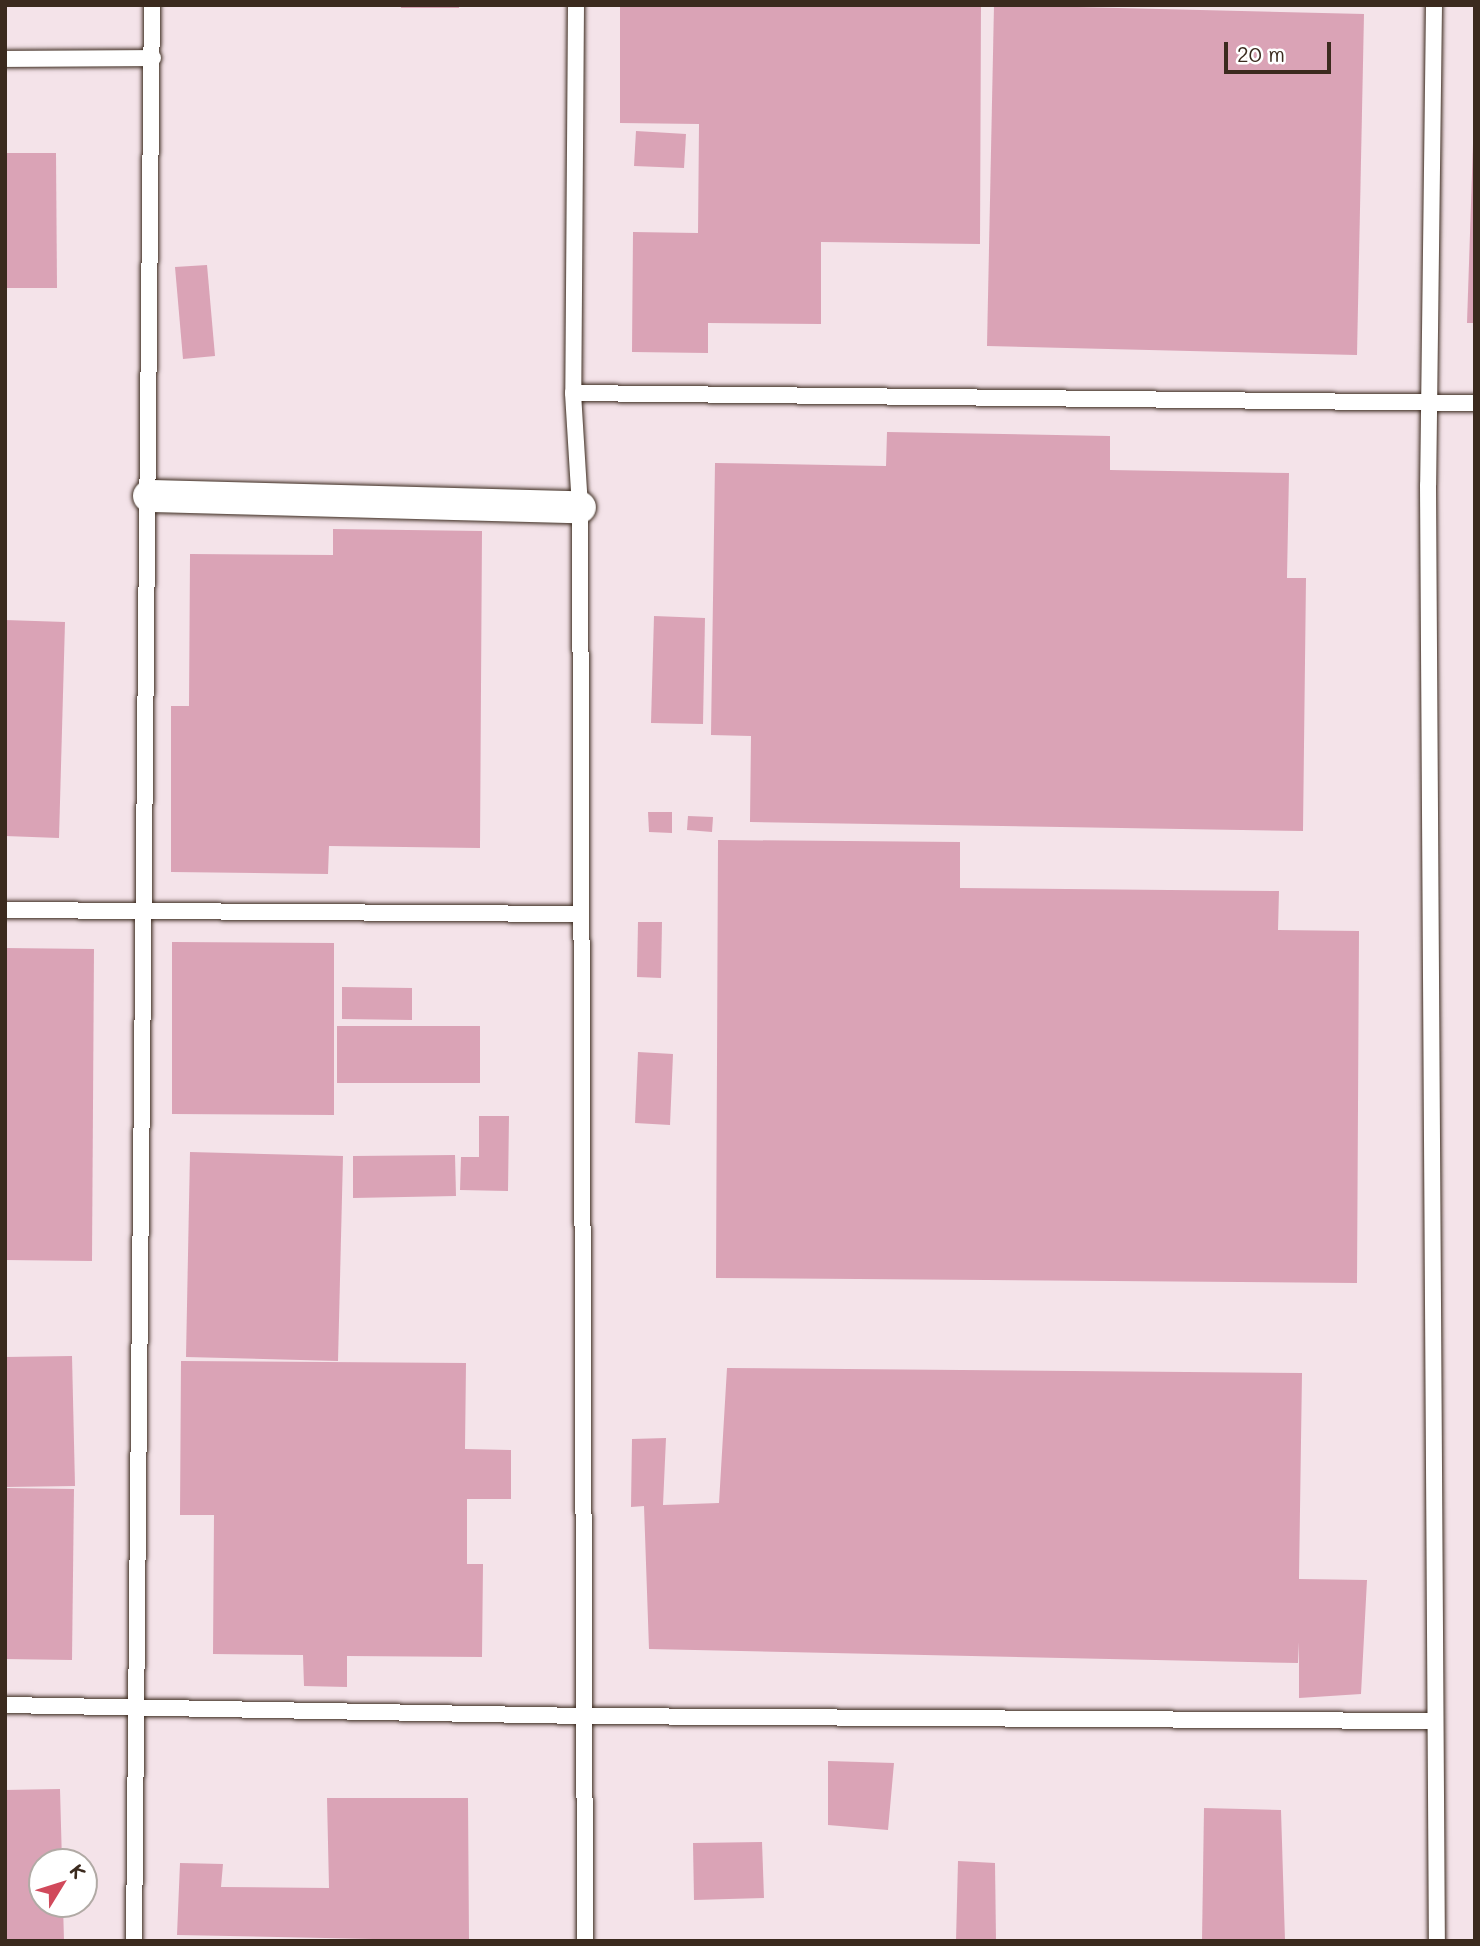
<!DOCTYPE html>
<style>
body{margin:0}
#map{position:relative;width:1480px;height:1946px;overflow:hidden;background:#fff;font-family:Mali,sans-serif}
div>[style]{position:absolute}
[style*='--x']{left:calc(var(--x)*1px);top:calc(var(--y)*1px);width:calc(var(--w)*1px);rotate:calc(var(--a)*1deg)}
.built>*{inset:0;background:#f4e3e9}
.building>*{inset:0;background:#daa3b6}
.roads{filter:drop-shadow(0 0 2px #3b2a1e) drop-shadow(0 0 2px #3b2a1e)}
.service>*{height:16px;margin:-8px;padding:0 8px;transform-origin:8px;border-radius:8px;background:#fff}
.minor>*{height:32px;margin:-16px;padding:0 16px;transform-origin:16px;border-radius:16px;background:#fff}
span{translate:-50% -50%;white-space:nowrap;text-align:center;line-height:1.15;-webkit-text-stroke:7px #fff;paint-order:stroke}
.frame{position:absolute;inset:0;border:7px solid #3b2a1e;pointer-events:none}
.north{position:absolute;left:28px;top:1848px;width:70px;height:70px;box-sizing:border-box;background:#fff;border:2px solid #b1aaa5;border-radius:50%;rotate:52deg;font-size:19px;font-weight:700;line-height:28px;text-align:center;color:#3b2a1e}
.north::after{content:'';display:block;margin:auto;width:24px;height:32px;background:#d1495b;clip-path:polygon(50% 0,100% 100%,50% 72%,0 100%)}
.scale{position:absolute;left:1224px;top:42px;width:107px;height:32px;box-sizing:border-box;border:4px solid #3b2a1e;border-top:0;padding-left:9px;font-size:21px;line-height:24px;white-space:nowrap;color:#3b2a1e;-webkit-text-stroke:5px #fff;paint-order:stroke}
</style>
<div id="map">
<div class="built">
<div style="clip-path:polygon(evenodd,5px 5px,1475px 5px,1475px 1941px,5px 1941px,5px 5px,42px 1862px,84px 1862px,84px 1904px,42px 1904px,42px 1862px)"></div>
</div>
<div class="building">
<div style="clip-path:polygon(401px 5px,459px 5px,459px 8px,401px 8px)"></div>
<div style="clip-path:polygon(620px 5px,981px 5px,980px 244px,821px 242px,821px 324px,708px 323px,708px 353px,632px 352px,633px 232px,698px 233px,699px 124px,620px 123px)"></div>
<div style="clip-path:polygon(994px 5px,1364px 14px,1357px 355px,987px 346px)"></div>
<div style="clip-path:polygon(1475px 84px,1475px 323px,1467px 323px)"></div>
<div style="clip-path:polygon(636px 131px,686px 134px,684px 168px,634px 166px)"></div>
<div style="clip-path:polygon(5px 153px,56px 153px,57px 288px,5px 288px)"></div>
<div style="clip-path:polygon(207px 265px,215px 356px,183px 359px,175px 267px)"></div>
<div style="clip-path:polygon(887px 432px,1110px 436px,1110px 470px,1289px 473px,1287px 578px,1306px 578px,1303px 831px,750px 822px,751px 736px,711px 735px,715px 463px,886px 466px)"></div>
<div style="clip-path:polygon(333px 529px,482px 531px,480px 848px,329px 846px,328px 874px,171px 872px,171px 706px,189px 706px,190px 554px,333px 555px)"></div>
<div style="clip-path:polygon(654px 616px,705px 618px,703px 724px,651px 723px)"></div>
<div style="clip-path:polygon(5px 620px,65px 622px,59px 838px,5px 836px)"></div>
<div style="clip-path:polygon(648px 812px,672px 812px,672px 833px,649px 832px)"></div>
<div style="clip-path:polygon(688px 816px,713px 817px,712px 832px,687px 830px)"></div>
<div style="clip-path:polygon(718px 840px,960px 842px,960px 888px,1279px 891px,1278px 930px,1359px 931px,1357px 1283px,716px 1278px)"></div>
<div style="clip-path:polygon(638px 922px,662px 922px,661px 978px,637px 977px)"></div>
<div style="clip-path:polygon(172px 942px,334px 943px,334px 1115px,172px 1114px)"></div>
<div style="clip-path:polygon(5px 948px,94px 949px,92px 1261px,5px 1260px)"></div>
<div style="clip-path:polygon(342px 987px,412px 988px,412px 1020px,342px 1019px)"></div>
<div style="clip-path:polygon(337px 1026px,480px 1026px,480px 1083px,337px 1083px)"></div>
<div style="clip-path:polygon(638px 1052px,673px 1054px,670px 1125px,635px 1123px)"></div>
<div style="clip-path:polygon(479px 1116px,509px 1116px,508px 1191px,460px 1190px,461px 1157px,479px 1157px)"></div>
<div style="clip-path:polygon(190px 1152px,343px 1156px,338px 1361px,186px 1357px)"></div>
<div style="clip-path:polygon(455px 1155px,456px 1196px,353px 1198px,353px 1156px)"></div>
<div style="clip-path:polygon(72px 1356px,75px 1486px,5px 1487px,5px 1357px)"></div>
<div style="clip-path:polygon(181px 1361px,466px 1363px,465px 1449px,511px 1450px,511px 1499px,467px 1499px,467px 1564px,483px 1564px,482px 1657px,347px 1656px,347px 1687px,304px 1686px,303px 1655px,213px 1654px,214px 1515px,180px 1515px)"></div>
<div style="clip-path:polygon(727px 1368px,1302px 1373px,1299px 1579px,1367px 1580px,1361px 1694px,1299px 1698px,1299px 1642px,1298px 1663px,649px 1649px,644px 1506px,631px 1507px,632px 1439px,666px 1438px,663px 1505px,719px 1503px)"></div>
<div style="clip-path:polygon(5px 1488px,74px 1489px,72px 1660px,5px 1659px)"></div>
<div style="clip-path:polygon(828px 1761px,894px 1763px,888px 1830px,828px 1825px)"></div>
<div style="clip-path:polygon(60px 1789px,62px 1862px,42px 1862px,42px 1904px,63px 1904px,64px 1941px,5px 1941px,5px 1790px)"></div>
<div style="clip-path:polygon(327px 1798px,468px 1798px,469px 1941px,177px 1935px,180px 1863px,223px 1864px,221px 1887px,329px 1888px)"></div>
<div style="clip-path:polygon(1204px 1808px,1281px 1810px,1285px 1941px,1202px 1941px)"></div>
<div style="clip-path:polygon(762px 1842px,764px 1898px,694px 1900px,693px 1843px)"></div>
<div style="clip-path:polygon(958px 1861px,995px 1863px,996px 1941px,956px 1941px)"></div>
</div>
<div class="roads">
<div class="service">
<div style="--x:576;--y:5;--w:388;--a:90.4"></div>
<div style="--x:573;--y:393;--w:114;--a:86.5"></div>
<div style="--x:580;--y:507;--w:1434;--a:89.8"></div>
<div style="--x:1434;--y:5;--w:480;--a:90.7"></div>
<div style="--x:1428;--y:485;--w:1456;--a:89.65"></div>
<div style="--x:5;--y:59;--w:148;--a:-0.4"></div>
<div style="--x:573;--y:393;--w:902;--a:0.64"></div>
<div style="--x:5;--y:910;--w:575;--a:0.4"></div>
<div style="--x:5;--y:1705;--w:578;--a:1.09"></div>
<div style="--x:583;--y:1716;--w:852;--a:0.34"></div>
<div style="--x:134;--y:1941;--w:1936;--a:-89.47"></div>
</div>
<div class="minor">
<div style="--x:149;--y:496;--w:431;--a:1.5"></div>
</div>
</div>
<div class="frame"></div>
<div class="north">K</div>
<div class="scale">20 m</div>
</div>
